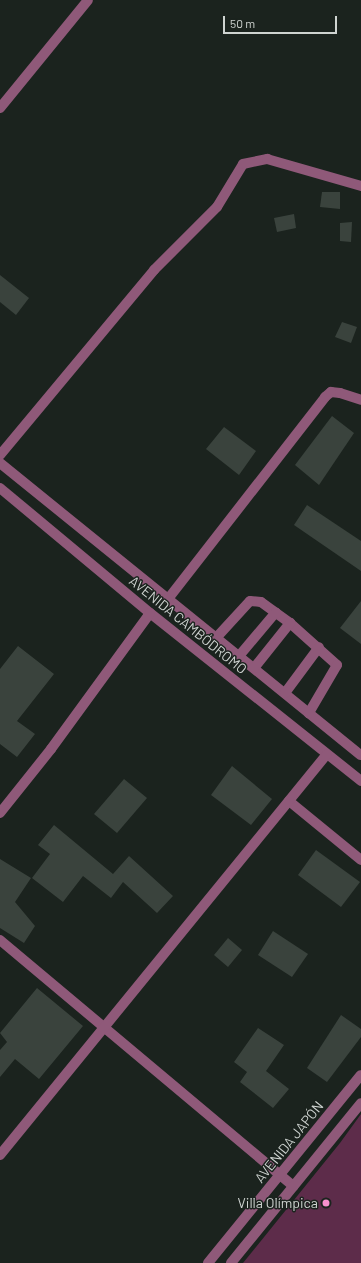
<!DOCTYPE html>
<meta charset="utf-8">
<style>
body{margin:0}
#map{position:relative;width:361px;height:1263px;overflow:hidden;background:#1b231e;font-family:Barlow,sans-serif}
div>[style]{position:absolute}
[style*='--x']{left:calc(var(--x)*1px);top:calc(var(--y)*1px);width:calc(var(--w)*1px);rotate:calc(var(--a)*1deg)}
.green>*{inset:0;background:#5d2c4a}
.building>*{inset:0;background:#3a433d}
.minor>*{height:10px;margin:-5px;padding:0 5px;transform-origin:5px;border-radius:5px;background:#8f5979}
.dots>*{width:11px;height:11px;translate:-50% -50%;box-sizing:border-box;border:2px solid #1b231e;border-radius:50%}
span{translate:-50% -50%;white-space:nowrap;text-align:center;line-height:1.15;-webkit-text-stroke:3px #1b231e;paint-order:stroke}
.street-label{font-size:14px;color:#cfd4d1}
.poi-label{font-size:14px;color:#cfd4d1}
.right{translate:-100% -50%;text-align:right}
.scale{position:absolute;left:223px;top:16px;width:114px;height:18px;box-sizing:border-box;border:2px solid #cfd4d1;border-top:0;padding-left:5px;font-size:12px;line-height:14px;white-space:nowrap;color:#cfd4d1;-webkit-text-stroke:3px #1b231e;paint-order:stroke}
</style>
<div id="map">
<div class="green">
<div style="clip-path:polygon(361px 1114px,361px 1263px,243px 1263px,340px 1143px)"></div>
</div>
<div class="building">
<div style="clip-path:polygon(322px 192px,340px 192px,340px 209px,320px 207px)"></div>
<div style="clip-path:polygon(294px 214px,296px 228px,277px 232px,274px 218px)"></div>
<div style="clip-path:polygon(352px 222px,351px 242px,340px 241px,340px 223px)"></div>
<div style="clip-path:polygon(0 275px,29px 298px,16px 315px,0 302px)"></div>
<div style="clip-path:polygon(342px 322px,357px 327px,351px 343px,335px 337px)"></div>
<div style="clip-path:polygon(332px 416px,354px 433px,319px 485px,295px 465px)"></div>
<div style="clip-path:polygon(224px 427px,256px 451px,239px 475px,206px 449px)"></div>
<div style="clip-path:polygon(307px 505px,361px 541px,361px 571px,294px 525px)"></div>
<div style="clip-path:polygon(361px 601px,361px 644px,340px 628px)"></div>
<div style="clip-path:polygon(18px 646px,54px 674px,17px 721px,35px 734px,17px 757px,0 744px,0 669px)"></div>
<div style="clip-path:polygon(232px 766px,272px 799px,251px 825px,211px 795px)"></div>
<div style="clip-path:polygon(124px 779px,147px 798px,117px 833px,94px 814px)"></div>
<div style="clip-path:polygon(54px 825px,113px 874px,129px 856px,173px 896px,157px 913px,123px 882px,111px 898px,83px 876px,63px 902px,32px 878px,50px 854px,38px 845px)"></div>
<div style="clip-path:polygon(316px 850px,360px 882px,341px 907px,298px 875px)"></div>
<div style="clip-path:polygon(0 859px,31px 878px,15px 902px,35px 926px,24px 943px,0 928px)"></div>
<div style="clip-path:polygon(273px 931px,308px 954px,292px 977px,258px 955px)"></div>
<div style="clip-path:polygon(228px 938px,242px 950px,228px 967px,214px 955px)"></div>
<div style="clip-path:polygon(37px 988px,83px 1026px,39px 1079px,15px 1059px,0 1077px,0 1050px,7px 1042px,0 1033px)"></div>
<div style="clip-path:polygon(341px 1015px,361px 1029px,361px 1037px,327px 1082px,307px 1068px)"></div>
<div style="clip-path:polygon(258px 1028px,284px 1045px,266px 1071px,289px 1089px,273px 1108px,240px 1082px,247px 1072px,234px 1062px)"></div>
</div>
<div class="minor">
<div style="--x:0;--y:108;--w:139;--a:-50.8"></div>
<div style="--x:0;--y:455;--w:241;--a:-50.2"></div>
<div style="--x:154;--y:270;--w:89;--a:-45"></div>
<div style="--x:217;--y:207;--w:50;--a:-58.8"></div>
<div style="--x:243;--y:164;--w:25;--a:-12"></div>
<div style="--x:267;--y:159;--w:98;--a:16"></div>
<div style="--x:0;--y:463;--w:464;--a:39"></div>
<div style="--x:0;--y:488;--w:195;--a:39.8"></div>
<div style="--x:150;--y:613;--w:270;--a:38.5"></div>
<div style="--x:168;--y:599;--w:256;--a:-52.1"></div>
<div style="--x:325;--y:397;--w:8;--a:-40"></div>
<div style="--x:331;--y:392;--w:9;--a:6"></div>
<div style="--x:340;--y:393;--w:22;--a:18"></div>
<div style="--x:216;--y:638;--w:50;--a:-47.4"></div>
<div style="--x:250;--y:601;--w:11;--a:5"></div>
<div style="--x:261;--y:602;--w:36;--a:36"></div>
<div style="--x:290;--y:623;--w:63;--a:41.8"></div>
<div style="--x:337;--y:665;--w:56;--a:120.3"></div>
<div style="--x:239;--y:656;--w:57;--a:-49.9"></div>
<div style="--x:254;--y:668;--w:58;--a:-51.3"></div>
<div style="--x:285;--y:693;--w:57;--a:-53.5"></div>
<div style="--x:289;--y:801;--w:93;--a:39.3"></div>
<div style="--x:0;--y:813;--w:82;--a:-51.4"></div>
<div style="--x:51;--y:749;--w:168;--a:-53.9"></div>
<div style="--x:0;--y:940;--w:383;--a:40"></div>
<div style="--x:0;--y:1155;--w:517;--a:-50.8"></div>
<div style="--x:208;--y:1263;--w:242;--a:-50.9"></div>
<div style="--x:231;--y:1263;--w:206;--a:-50.9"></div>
</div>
<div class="dots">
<div style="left:326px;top:1203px;background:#f790ce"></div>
</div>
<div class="street-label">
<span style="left:188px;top:625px;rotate:39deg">AVENIDA CAMBÓDROMO</span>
<span style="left:289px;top:1142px;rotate:-51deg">AVENIDA JAPÓN</span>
</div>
<div class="poi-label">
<span class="right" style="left:318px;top:1203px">Villa Olímpica</span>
</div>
<div class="scale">50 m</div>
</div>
